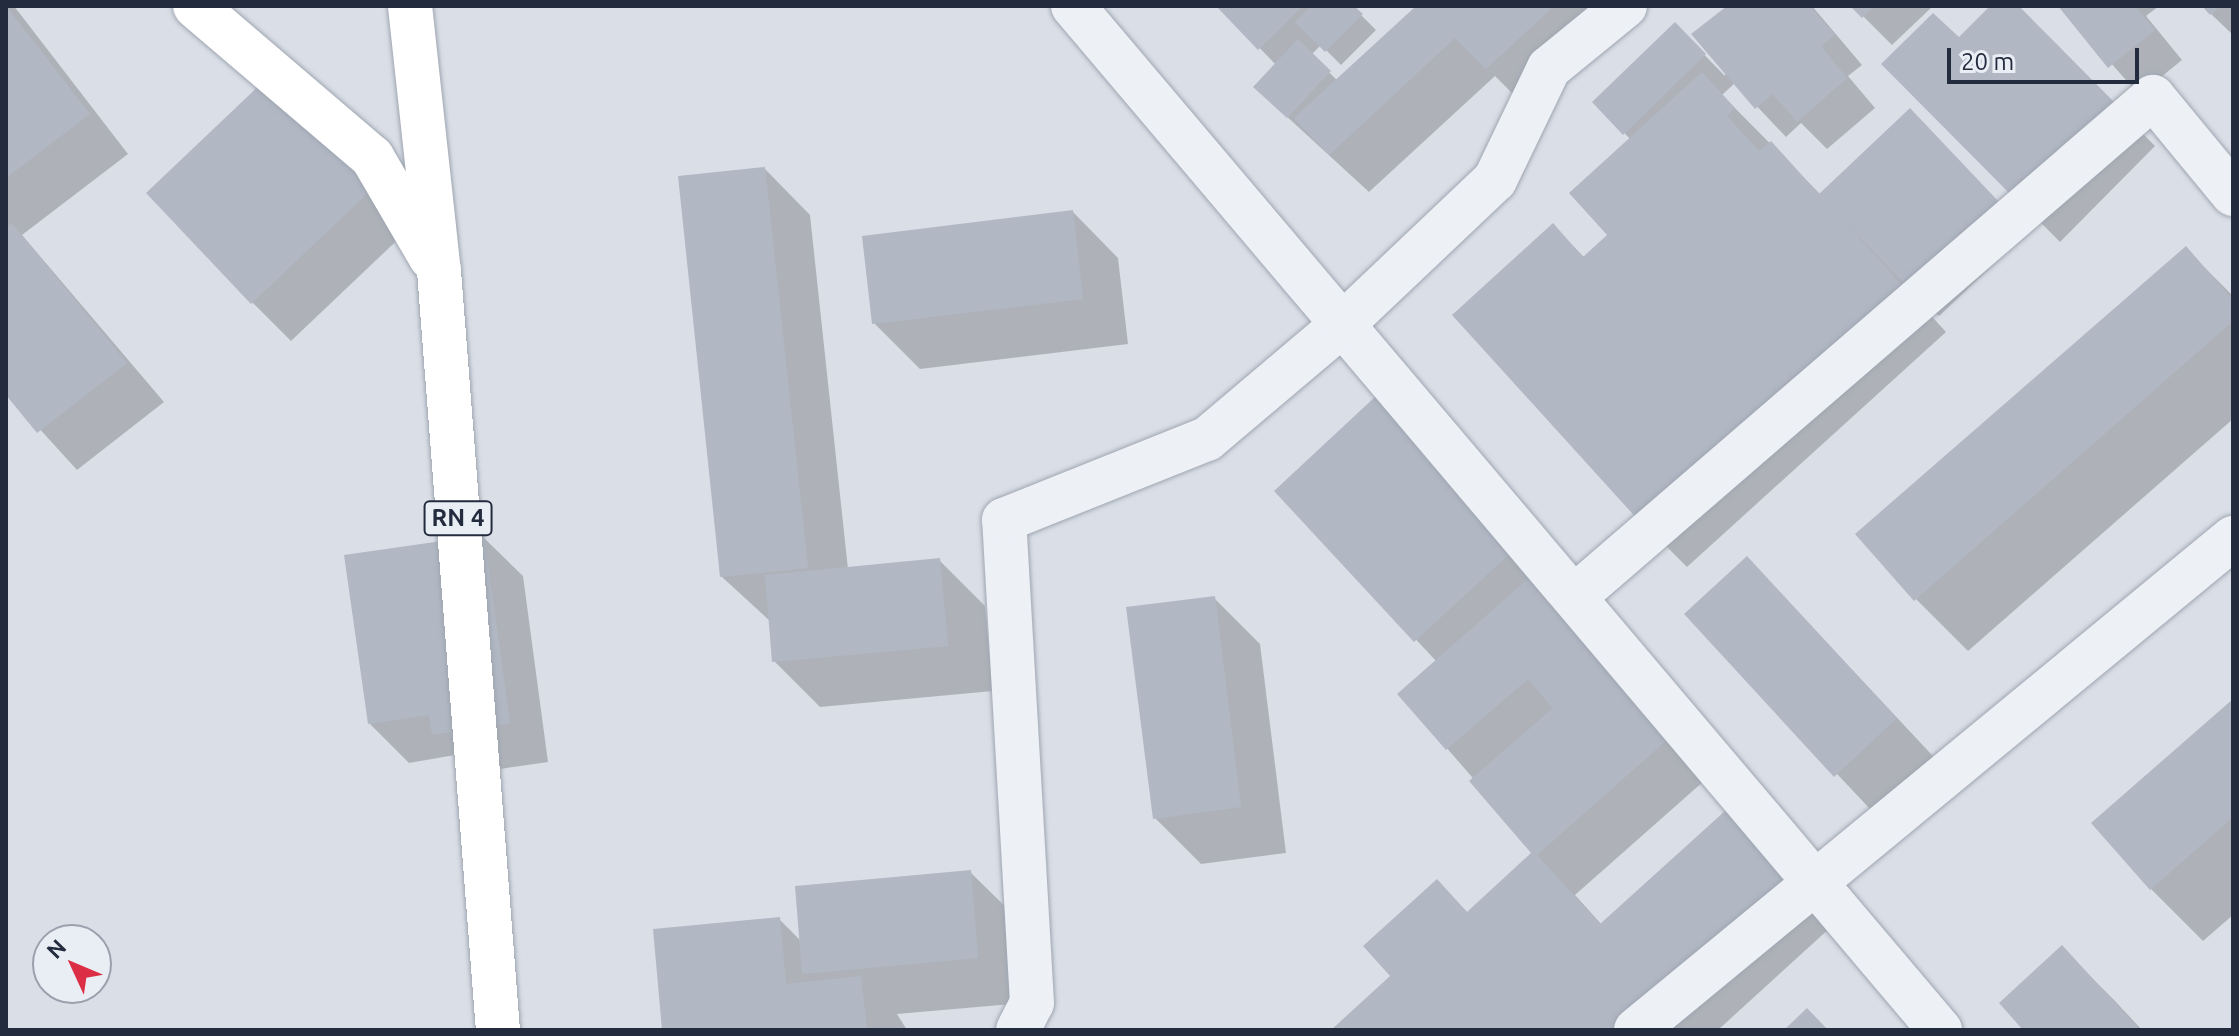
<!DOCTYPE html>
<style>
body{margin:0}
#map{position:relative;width:2239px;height:1036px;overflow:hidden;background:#dadfe7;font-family:Ubuntu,sans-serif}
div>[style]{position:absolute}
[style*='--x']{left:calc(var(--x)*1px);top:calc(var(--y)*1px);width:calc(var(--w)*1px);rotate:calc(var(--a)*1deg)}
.shadow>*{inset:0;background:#0003}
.building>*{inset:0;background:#b1b8c4}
.roads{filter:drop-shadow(0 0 2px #9fa6b1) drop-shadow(0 0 2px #9fa6b1)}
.minor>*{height:44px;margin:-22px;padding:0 22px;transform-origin:22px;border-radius:22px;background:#edf0f5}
.primary>*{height:44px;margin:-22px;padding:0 22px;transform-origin:22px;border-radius:22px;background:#fff}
span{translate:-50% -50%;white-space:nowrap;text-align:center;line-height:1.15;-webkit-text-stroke:8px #e9eef5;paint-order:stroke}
.shield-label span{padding:2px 6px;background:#e9eef5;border:2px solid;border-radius:6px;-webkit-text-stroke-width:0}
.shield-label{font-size:24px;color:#232c3e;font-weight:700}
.frame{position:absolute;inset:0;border:8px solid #232c3e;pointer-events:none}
.north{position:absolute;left:32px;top:924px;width:80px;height:80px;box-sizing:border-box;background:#e9eef5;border:2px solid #9aa0ac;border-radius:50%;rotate:314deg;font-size:22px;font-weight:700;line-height:32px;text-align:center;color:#232c3e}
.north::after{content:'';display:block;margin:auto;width:28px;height:36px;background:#dc2f46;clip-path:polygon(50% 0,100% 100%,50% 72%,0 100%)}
.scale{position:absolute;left:1947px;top:48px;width:192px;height:36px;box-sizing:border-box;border:4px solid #232c3e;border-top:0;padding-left:10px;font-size:24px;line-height:28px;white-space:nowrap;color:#232c3e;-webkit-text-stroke:6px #e9eef5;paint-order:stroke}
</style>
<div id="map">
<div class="shadow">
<div style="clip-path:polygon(6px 6px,14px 6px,128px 154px,22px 235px,164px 402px,77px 470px,6px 392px)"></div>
<div style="clip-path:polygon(1219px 6px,1352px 6px,1376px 30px,1341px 65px,1321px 45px,1311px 55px,1338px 81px,1418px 6px,1584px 6px,1607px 31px,1526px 107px,1495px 76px,1369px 192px,1271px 102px,1276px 65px)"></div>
<div style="clip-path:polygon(1729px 6px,1812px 6px,1862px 65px,1848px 76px,1875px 108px,1827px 149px,1801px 123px,1786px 137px,1735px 83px,1722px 95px,1821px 195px,2027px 233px,1939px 316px,1903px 285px,1946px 332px,1687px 567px,1641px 521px,1553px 226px,1585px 258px,1610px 235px,1631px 140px,1595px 102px,1675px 25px,1725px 76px)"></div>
<div style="clip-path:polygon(1853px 6px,1933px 6px,1892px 45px)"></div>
<div style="clip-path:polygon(1993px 6px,2016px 6px,2155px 146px,2060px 242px,1884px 64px,1959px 40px)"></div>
<div style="clip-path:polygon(2061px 6px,2159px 6px,2146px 16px,2182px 60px,2139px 95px)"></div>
<div style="clip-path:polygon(2205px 6px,2233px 6px,2233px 35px,2211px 14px)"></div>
<div style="clip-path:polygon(267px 80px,410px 228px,291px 341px,252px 302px)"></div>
<div style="clip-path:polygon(765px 169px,810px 215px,848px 569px,939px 560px,985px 606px,993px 691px,820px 707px,774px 661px,771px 622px,722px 577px)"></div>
<div style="clip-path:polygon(1073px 212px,1118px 258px,1128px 344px,920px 369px,874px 323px)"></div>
<div style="clip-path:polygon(2186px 249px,2233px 296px,2233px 419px,1968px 651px,1916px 599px)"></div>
<div style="clip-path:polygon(1377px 398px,1730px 758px,1575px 895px,1602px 925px,1853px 907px,1718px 1030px,1334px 1030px,1393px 976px,1437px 881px,1468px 913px,1536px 851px,1400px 694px,1437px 662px,1277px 491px)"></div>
<div style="clip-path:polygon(483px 537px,523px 576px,548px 762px,473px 773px,455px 755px,409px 763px,370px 724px)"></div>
<div style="clip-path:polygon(1747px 558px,1948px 772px,1888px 828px,1686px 614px)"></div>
<div style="clip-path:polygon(1215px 599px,1260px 644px,1286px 853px,1201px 864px,1155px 818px)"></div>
<div style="clip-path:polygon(2233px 702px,2233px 915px,2203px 941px,2151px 889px)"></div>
<div style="clip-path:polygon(970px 872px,1016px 917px,1023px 1003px,897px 1014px,907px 1030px,664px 1030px,779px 919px,801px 941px)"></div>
<div style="clip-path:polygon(2062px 948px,2114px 1000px,2142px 1030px,2026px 1030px)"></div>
</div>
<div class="building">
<div style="clip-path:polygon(6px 6px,90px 114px,6px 178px)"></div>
<div style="clip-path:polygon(1216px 6px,1303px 6px,1258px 50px)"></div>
<div style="clip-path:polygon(1311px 6px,1354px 6px,1363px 14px,1325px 52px,1295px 22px)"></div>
<div style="clip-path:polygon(1416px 6px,1554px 6px,1486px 69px,1455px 38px,1329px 155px,1294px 118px)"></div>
<div style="clip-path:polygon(1727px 6px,1810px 6px,1835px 35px,1821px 46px,1847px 78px,1797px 122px,1773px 94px,1755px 109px,1691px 34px)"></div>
<div style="clip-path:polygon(1850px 6px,1874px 6px,1862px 18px)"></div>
<div style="clip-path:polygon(1990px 6px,2019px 6px,2118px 106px,2020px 204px,1881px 64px,1933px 13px,1959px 37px)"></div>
<div style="clip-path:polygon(2058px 6px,2135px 6px,2155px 30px,2108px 68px)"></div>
<div style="clip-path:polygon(2202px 6px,2221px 6px,2210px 15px)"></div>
<div style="clip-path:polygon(1675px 22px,1706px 54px,1623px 135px,1592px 102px)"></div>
<div style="clip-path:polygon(1298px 39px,1331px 71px,1287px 118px,1253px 87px)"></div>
<div style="clip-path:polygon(1702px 72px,1735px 108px,1727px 116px,1759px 151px,1771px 141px,1819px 194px,1910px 108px,2000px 203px,1909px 289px,1839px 215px,1902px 285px,1640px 522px,1452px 315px,1553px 223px,1583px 257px,1607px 235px,1569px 193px)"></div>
<div style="clip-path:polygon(267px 78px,373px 188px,251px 304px,146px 193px)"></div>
<div style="clip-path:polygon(765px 167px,808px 568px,720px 577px,678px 176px)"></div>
<div style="clip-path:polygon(1073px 210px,1083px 299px,872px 324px,862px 236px)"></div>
<div style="clip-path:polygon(12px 223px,127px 363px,37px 433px,6px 395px,6px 228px)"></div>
<div style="clip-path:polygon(2186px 246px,2233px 300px,2233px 321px,1914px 601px,1855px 534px)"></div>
<div style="clip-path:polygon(1377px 395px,1517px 547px,1414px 642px,1274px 491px)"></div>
<div style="clip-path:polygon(484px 535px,510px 723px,432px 735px,429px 715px,368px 724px,344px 555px)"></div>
<div style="clip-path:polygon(1747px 556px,1897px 718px,1834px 777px,1684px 614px)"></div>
<div style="clip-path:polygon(940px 558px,948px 646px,772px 662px,765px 575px)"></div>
<div style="clip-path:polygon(1552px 558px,1692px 718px,1537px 855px,1600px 924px,1746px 792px,1809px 860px,1623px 1030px,1331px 1030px,1390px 976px,1363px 946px,1437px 879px,1467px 912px,1531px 853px,1469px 781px,1553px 708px,1528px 679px,1446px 750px,1397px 694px)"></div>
<div style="clip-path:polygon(1215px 596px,1241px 807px,1153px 819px,1126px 607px)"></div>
<div style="clip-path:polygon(2233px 699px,2233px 817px,2150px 890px,2091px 823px)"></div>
<div style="clip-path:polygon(971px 870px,978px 958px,802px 974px,795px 886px)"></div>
<div style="clip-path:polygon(780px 917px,786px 984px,861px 976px,867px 1030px,662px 1030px,653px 929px)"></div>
<div style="clip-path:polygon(2062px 945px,2140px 1030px,2023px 1030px,1999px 1003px)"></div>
<div style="clip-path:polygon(1807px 1008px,1828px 1030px,1784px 1030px)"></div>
</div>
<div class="roads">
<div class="minor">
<div style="--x:1073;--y:6;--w:1342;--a:49.75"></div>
<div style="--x:1574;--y:597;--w:765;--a:-40.81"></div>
<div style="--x:2153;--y:97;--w:126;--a:50.5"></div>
<div style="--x:1018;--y:1030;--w:30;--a:-63"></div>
<div style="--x:1032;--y:1003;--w:484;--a:-93.3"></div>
<div style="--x:1004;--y:520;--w:219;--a:-21.8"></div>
<div style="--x:1207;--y:439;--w:178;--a:-40.2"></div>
<div style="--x:1343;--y:324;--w:209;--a:-43.5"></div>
<div style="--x:1495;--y:180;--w:124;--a:-64.3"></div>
<div style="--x:1549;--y:68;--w:98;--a:-39.2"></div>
<div style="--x:1636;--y:1030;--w:774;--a:-39.49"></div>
</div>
<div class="primary">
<div style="--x:195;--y:6;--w:233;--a:40.5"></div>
<div style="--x:372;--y:157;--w:117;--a:59.7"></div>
<div style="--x:410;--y:6;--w:267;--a:83.8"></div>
<div style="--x:439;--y:271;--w:761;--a:85.56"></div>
</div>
</div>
<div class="shield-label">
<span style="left:458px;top:518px">RN 4</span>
</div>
<div class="frame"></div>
<div class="north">N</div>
<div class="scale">20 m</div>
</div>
